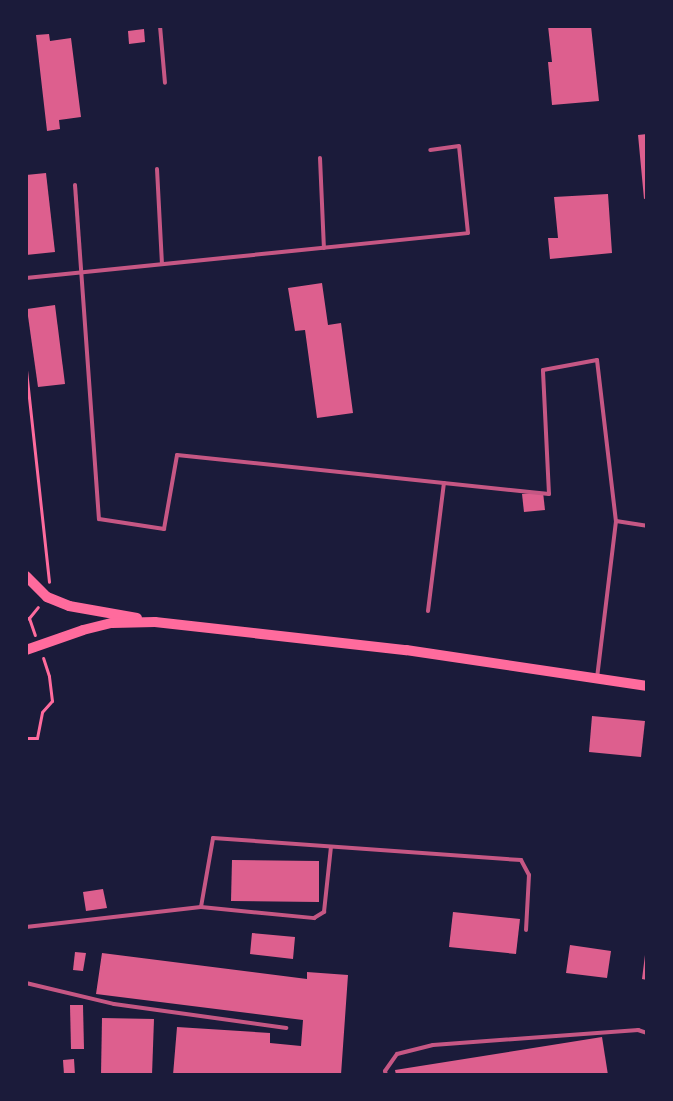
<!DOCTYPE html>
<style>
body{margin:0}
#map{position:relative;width:673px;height:1101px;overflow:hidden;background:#1b1b3a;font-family:"Fira Sans Condensed",sans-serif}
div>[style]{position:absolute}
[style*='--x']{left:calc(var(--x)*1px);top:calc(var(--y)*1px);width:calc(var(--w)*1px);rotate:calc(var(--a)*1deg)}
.building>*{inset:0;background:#dd5f8e}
.path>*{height:3px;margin:-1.5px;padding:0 1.5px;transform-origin:1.5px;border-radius:1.5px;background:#ff6b9d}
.service>*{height:4px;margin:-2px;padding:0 2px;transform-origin:2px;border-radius:2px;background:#c65784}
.secondary>*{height:10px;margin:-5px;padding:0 5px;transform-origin:5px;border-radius:5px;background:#ff6b9d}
span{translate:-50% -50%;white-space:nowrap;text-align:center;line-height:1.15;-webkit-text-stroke:5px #1b1b3a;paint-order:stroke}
.frame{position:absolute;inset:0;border:28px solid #1b1b3a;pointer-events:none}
</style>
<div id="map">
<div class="building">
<div style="clip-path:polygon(548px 26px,591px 26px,599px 101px,552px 105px,548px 62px,552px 62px)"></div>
<div style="clip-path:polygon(144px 29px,145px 42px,129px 44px,128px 31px)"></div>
<div style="clip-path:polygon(49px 34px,50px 41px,71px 38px,81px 117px,59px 120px,60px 129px,47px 131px,36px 35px)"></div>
<div style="clip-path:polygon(647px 134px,647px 198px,644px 199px,638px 135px)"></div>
<div style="clip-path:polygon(46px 173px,55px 252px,26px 255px,26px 175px)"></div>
<div style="clip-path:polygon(608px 194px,612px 253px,550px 259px,548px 238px,558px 238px,554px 197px)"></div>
<div style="clip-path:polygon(322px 283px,328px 325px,341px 323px,353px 413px,317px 418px,305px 330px,295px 331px,288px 288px)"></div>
<div style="clip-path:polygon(55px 305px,65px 384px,38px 387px,27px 309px)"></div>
<div style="clip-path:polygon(543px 492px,545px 510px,524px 512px,522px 494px)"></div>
<div style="clip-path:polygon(592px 716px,645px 721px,641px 757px,589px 752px)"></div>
<div style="clip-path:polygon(232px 860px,319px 861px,319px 902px,231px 901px)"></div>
<div style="clip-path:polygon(103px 889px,107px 908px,86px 911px,83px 892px)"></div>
<div style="clip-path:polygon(453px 912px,520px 919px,516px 954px,449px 947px)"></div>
<div style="clip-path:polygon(252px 933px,295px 937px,293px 959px,250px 954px)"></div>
<div style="clip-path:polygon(570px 945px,611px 951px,607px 978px,566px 973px)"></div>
<div style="clip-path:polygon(646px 947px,647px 947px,647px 980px,642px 979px)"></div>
<div style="clip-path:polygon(75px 952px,86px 953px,83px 971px,73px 970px)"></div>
<div style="clip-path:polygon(102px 953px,307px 979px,307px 972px,348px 975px,341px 1075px,173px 1075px,177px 1027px,270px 1033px,270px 1043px,301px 1046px,303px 1020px,96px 994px)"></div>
<div style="clip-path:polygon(70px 1005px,83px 1005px,84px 1049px,71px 1049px)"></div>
<div style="clip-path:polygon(102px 1018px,154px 1019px,152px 1075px,101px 1075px)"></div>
<div style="clip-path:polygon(602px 1037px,608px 1075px,396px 1075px,395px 1070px)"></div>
<div style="clip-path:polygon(74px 1059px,75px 1075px,64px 1075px,63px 1060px)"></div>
</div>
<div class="path">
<div style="--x:26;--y:370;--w:213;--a:83.8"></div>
<div style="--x:29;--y:618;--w:14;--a:-51"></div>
<div style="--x:26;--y:619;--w:3;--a:-18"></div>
<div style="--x:29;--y:618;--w:18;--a:71"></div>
<div style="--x:26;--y:738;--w:11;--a:0"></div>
<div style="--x:37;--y:738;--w:26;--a:-79"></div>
<div style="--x:42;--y:712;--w:15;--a:-48"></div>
<div style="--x:52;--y:701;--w:25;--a:-97"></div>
<div style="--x:49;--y:676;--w:19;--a:-108"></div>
</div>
<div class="service">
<div style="--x:160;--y:26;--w:57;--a:85"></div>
<div style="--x:320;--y:158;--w:90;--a:87.5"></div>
<div style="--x:157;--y:169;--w:95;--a:87"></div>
<div style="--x:75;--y:185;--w:335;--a:85.9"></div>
<div style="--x:99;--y:519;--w:66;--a:8.7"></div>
<div style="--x:164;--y:529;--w:75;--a:-80"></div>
<div style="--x:177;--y:455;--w:374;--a:6"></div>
<div style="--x:549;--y:494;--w:124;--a:-92.8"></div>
<div style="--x:543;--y:370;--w:55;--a:-10.5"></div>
<div style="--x:597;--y:360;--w:162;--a:83.3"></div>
<div style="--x:616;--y:521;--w:31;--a:9"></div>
<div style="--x:26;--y:278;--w:444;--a:-5.8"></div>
<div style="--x:468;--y:233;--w:87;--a:-95.9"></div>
<div style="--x:459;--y:146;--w:29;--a:172"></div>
<div style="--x:428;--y:611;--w:129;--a:-82.9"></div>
<div style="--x:597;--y:678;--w:158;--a:-83.1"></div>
<div style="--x:201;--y:907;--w:114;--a:5.6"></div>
<div style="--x:314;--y:918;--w:12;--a:-31"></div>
<div style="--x:324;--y:912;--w:65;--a:-83.9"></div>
<div style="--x:26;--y:927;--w:176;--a:-6.5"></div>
<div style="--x:201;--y:907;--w:70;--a:-80.1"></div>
<div style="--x:213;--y:838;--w:309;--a:4.1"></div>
<div style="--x:521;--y:860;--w:17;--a:62"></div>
<div style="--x:529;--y:875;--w:55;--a:93.1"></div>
<div style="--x:26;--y:983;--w:90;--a:13.4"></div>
<div style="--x:114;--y:1004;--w:174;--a:7.9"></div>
<div style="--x:386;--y:1075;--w:4;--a:-104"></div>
<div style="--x:385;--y:1071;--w:21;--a:-55"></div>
<div style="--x:397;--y:1054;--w:37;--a:-14"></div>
<div style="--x:433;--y:1045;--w:206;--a:-4.2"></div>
<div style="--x:638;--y:1030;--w:9;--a:18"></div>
</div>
<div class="secondary">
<div style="--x:26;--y:576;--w:30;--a:45"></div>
<div style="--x:47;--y:597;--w:24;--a:22"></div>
<div style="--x:69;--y:606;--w:69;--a:10"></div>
<div style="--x:26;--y:650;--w:60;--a:-19.3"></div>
<div style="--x:83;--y:630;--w:30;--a:-14"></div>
<div style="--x:112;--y:623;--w:43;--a:-1.3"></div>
<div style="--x:155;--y:622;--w:253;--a:6.4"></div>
<div style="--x:406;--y:650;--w:244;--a:8.5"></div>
</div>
<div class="frame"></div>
</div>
